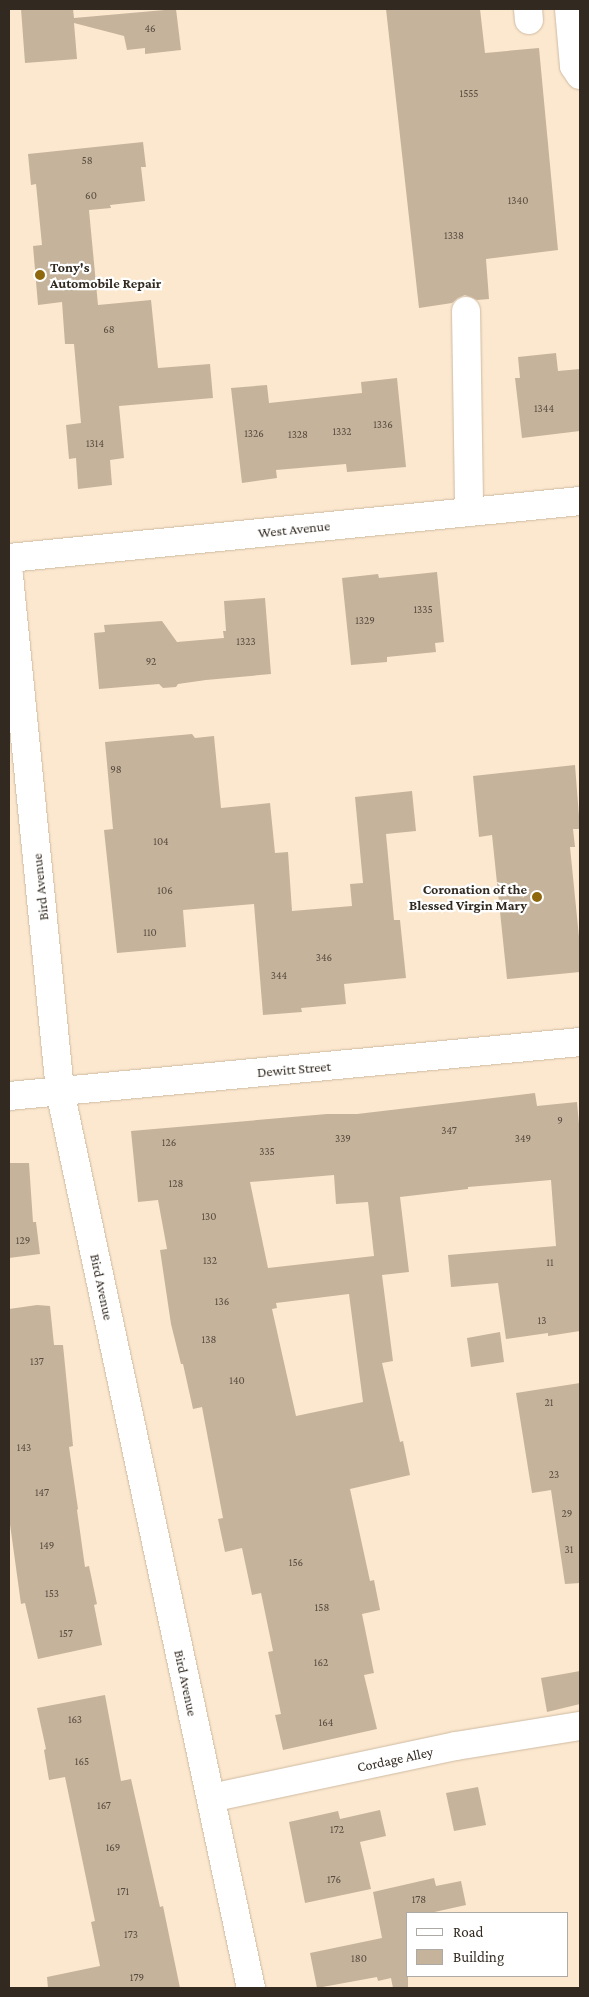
<!DOCTYPE html>
<style>
body{margin:0}
#map{position:relative;width:589px;height:1997px;overflow:hidden;background:#fce8cf;font-family:"Crimson Pro",serif}
div>[style]{position:absolute}
[style*='--x']{left:calc(var(--x)*1px);top:calc(var(--y)*1px);width:calc(var(--w)*1px);rotate:calc(var(--a)*1deg)}
.building>*{inset:0;background:#c6b39b}
.roads{filter:drop-shadow(0 0 1px #cebba2) drop-shadow(0 0 1px #cebba2)}
.minor>*{height:28px;margin:-14px;padding:0 14px;transform-origin:14px;border-radius:14px;background:#fff}
.dots>*{width:14px;height:14px;translate:-50% -50%;box-sizing:border-box;border:2px solid #fff;border-radius:50%}
span{translate:-50% -50%;white-space:nowrap;text-align:center;line-height:1.15;-webkit-text-stroke:4.5px #fff;paint-order:stroke}
.number-label{font-size:11px;color:#574c40}
.number-label span{-webkit-text-stroke-width:0}
.poi-label{font-size:14px;color:#322a21;font-weight:700}
.left{translate:0 -50%;text-align:left}
.right{translate:-100% -50%;text-align:right}
.street-label{font-size:14px;color:#322a21}
.frame{position:absolute;inset:0;border:10px solid #322a21;pointer-events:none}
.legend{position:absolute;left:406px;top:1912px;width:162px;height:65px;box-sizing:border-box;background:#fff;border:1px solid #adaaa6;margin:0;padding:6px 9px;list-style:none;font-size:15px;color:#322a21}
.legend li{display:flex;align-items:center;gap:10px;height:25px}
.legend b{width:25px;border:1px solid #adaaa6}
</style>
<div id="map">
<div class="building">
<div style="clip-path:polygon(21px 9px,73px 9px,74px 18px,176px 9px,181px 50px,145px 54px,145px 48px,127px 50px,124px 36px,74px 23px,77px 59px,25px 63px)"></div>
<div style="clip-path:polygon(386px 9px,480px 9px,485px 53px,539px 48px,558px 250px,486px 259px,489px 299px,477px 300px,465px 295px,458px 298px,452px 303px,419px 308px)"></div>
<div style="clip-path:polygon(143px 142px,146px 167px,141px 167px,145px 201px,110px 205px,111px 208px,89px 210px,98px 305px,151px 300px,158px 368px,210px 364px,213px 398px,119px 406px,124px 458px,110px 460px,112px 485px,78px 489px,76px 458px,69px 459px,66px 425px,81px 423px,74px 344px,65px 344px,62px 302px,38px 305px,33px 246px,42px 245px,36px 184px,31px 185px,28px 154px)"></div>
<div style="clip-path:polygon(556px 353px,558px 371px,580px 369px,580px 431px,522px 438px,515px 378px,520px 378px,518px 357px)"></div>
<div style="clip-path:polygon(397px 378px,406px 467px,347px 472px,346px 464px,276px 470px,277px 478px,242px 483px,231px 388px,267px 385px,269px 403px,362px 393px,361px 382px)"></div>
<div style="clip-path:polygon(437px 572px,444px 642px,435px 643px,436px 652px,387px 657px,387px 662px,351px 665px,342px 578px,378px 574px,379px 578px)"></div>
<div style="clip-path:polygon(265px 598px,271px 674px,206px 680px,178px 684px,176px 687px,163px 688px,159px 684px,99px 689px,94px 633px,105px 632px,104px 625px,162px 621px,177px 642px,224px 638px,223px 631px,226px 631px,224px 601px)"></div>
<div style="clip-path:polygon(192px 734px,195px 738px,214px 736px,221px 808px,270px 803px,275px 853px,288px 852px,292px 911px,352px 906px,350px 884px,363px 883px,355px 797px,412px 791px,416px 831px,386px 834px,394px 920px,400px 920px,406px 978px,344px 984px,346px 1004px,301px 1008px,302px 1012px,263px 1015px,254px 904px,183px 910px,186px 947px,117px 953px,104px 830px,113px 829px,105px 742px)"></div>
<div style="clip-path:polygon(575px 765px,580px 829px,573px 829px,575px 847px,570px 847px,580px 947px,580px 972px,507px 979px,492px 835px,479px 837px,473px 776px)"></div>
<div style="clip-path:polygon(evenodd,535px 1093px,537px 1106px,577px 1102px,580px 1135px,580px 1331px,548px 1336px,548px 1333px,506px 1339px,498px 1283px,451px 1287px,448px 1255px,556px 1246px,551px 1180px,468px 1187px,468px 1189px,400px 1197px,409px 1272px,382px 1275px,393px 1361px,382px 1363px,400px 1442px,403px 1441px,410px 1475px,350px 1489px,370px 1581px,374px 1580px,380px 1610px,362px 1614px,374px 1673px,364px 1675px,377px 1729px,283px 1750px,275px 1715px,281px 1714px,268px 1652px,273px 1651px,261px 1593px,252px 1595px,242px 1548px,225px 1552px,218px 1519px,223px 1518px,202px 1407px,193px 1409px,183px 1364px,181px 1364px,171px 1324px,160px 1250px,167px 1249px,158px 1200px,138px 1202px,131px 1131px,327px 1114px,357px 1114px,535px 1093px,334px 1175px,336px 1204px,368px 1202px,374px 1256px,268px 1268px,250px 1182px,334px 1175px,535px 1093px,349px 1294px,363px 1402px,296px 1416px,272px 1309px,277px 1308px,276px 1303px,349px 1294px)"></div>
<div style="clip-path:polygon(9px 1163px,29px 1163px,33px 1222px,36px 1222px,40px 1254px,9px 1258px)"></div>
<div style="clip-path:polygon(37px 1305px,50px 1306px,54px 1345px,63px 1345px,73px 1446px,69px 1447px,78px 1509px,77px 1510px,85px 1567px,89px 1566px,97px 1604px,94px 1605px,102px 1645px,38px 1659px,25px 1603px,21px 1604px,9px 1517px,9px 1309px)"></div>
<div style="clip-path:polygon(500px 1332px,504px 1362px,471px 1367px,467px 1338px)"></div>
<div style="clip-path:polygon(580px 1383px,580px 1583px,565px 1584px,551px 1490px,532px 1493px,516px 1393px)"></div>
<div style="clip-path:polygon(580px 1671px,580px 1704px,547px 1712px,541px 1678px)"></div>
<div style="clip-path:polygon(105px 1695px,121px 1781px,131px 1779px,160px 1907px,163px 1906px,180px 1988px,48px 1988px,47px 1977px,100px 1966px,91px 1922px,95px 1921px,65px 1777px,49px 1780px,44px 1750px,46px 1749px,37px 1708px)"></div>
<div style="clip-path:polygon(478px 1787px,486px 1825px,454px 1831px,446px 1793px)"></div>
<div style="clip-path:polygon(380px 1810px,386px 1836px,360px 1842px,371px 1889px,305px 1903px,289px 1822px,338px 1811px,340px 1819px)"></div>
<div style="clip-path:polygon(434px 1878px,436px 1886px,461px 1881px,466px 1905px,430px 1913px,408px 1913px,408px 1988px,393px 1988px,391px 1978px,378px 1981px,377px 1977px,317px 1988px,310px 1953px,382px 1938px,373px 1892px)"></div>
</div>
<div class="roads">
<div class="minor">
<div style="--x:528;--y:9;--w:11;--a:85"></div>
<div style="--x:569;--y:9;--w:57;--a:85"></div>
<div style="--x:574;--y:66;--w:11;--a:56"></div>
<div style="--x:466;--y:311;--w:201;--a:89.1"></div>
<div style="--x:9;--y:558;--w:574;--a:-5.7"></div>
<div style="--x:9;--y:576;--w:518;--a:84.34"></div>
<div style="--x:60;--y:1091;--w:917;--a:77.98"></div>
<div style="--x:9;--y:1096;--w:574;--a:-5.4"></div>
<div style="--x:211;--y:1798;--w:250;--a:-12"></div>
<div style="--x:456;--y:1746;--w:126;--a:-9.2"></div>
</div>
</div>
<div class="dots">
<div style="left:40px;top:275px;background:#8f680d"></div>
<div style="left:537px;top:897px;background:#8f680d"></div>
</div>
<div class="number-label">
<span style="left:150px;top:28px">46</span>
<span style="left:469px;top:93px">1555</span>
<span style="left:87px;top:160px">58</span>
<span style="left:91px;top:195px">60</span>
<span style="left:518px;top:200px">1340</span>
<span style="left:454px;top:235px">1338</span>
<span style="left:109px;top:329px">68</span>
<span style="left:544px;top:408px">1344</span>
<span style="left:383px;top:424px">1336</span>
<span style="left:342px;top:431px">1332</span>
<span style="left:254px;top:433px">1326</span>
<span style="left:298px;top:434px">1328</span>
<span style="left:95px;top:443px">1314</span>
<span style="left:423px;top:609px">1335</span>
<span style="left:365px;top:620px">1329</span>
<span style="left:246px;top:641px">1323</span>
<span style="left:151px;top:661px">92</span>
<span style="left:116px;top:769px">98</span>
<span style="left:161px;top:841px">104</span>
<span style="left:165px;top:890px">106</span>
<span style="left:150px;top:932px">110</span>
<span style="left:324px;top:957px">346</span>
<span style="left:279px;top:975px">344</span>
<span style="left:560px;top:1120px">9</span>
<span style="left:449px;top:1130px">347</span>
<span style="left:343px;top:1138px">339</span>
<span style="left:523px;top:1138px">349</span>
<span style="left:169px;top:1142px">126</span>
<span style="left:267px;top:1151px">335</span>
<span style="left:176px;top:1183px">128</span>
<span style="left:209px;top:1216px">130</span>
<span style="left:23px;top:1240px">129</span>
<span style="left:210px;top:1260px">132</span>
<span style="left:550px;top:1262px">11</span>
<span style="left:222px;top:1301px">136</span>
<span style="left:542px;top:1320px">13</span>
<span style="left:209px;top:1339px">138</span>
<span style="left:37px;top:1361px">137</span>
<span style="left:237px;top:1380px">140</span>
<span style="left:549px;top:1402px">21</span>
<span style="left:24px;top:1447px">143</span>
<span style="left:554px;top:1474px">23</span>
<span style="left:42px;top:1492px">147</span>
<span style="left:567px;top:1513px">29</span>
<span style="left:47px;top:1545px">149</span>
<span style="left:569px;top:1549px">31</span>
<span style="left:296px;top:1562px">156</span>
<span style="left:52px;top:1593px">153</span>
<span style="left:322px;top:1607px">158</span>
<span style="left:66px;top:1633px">157</span>
<span style="left:321px;top:1662px">162</span>
<span style="left:75px;top:1719px">163</span>
<span style="left:326px;top:1722px">164</span>
<span style="left:82px;top:1761px">165</span>
<span style="left:104px;top:1805px">167</span>
<span style="left:337px;top:1829px">172</span>
<span style="left:113px;top:1847px">169</span>
<span style="left:334px;top:1879px">176</span>
<span style="left:123px;top:1891px">171</span>
<span style="left:419px;top:1899px">178</span>
<span style="left:131px;top:1934px">173</span>
<span style="left:359px;top:1958px">180</span>
<span style="left:137px;top:1977px">179</span>
</div>
<div class="poi-label">
<span class="left" style="left:50px;top:275px">Tony's<br>Automobile Repair</span>
<span class="right" style="left:527px;top:897px">Coronation of the<br>Blessed Virgin Mary</span>
</div>
<div class="street-label">
<span style="left:294px;top:529px;rotate:-6deg">West Avenue</span>
<span style="left:40px;top:887px;rotate:-96deg">Bird Avenue</span>
<span style="left:294px;top:1069px;rotate:-5deg">Dewitt Street</span>
<span style="left:102px;top:1287px;rotate:78deg">Bird Avenue</span>
<span style="left:186px;top:1683px;rotate:78deg">Bird Avenue</span>
<span style="left:395px;top:1759px;rotate:-12deg">Cordage Alley</span>
</div>
<div class="frame"></div>
<ul class="legend">
<li><b style="height:6px;background:#fff"></b>Road</li>
<li><b style="height:14px;background:#c6b39b"></b>Building</li>
</ul>
</div>
